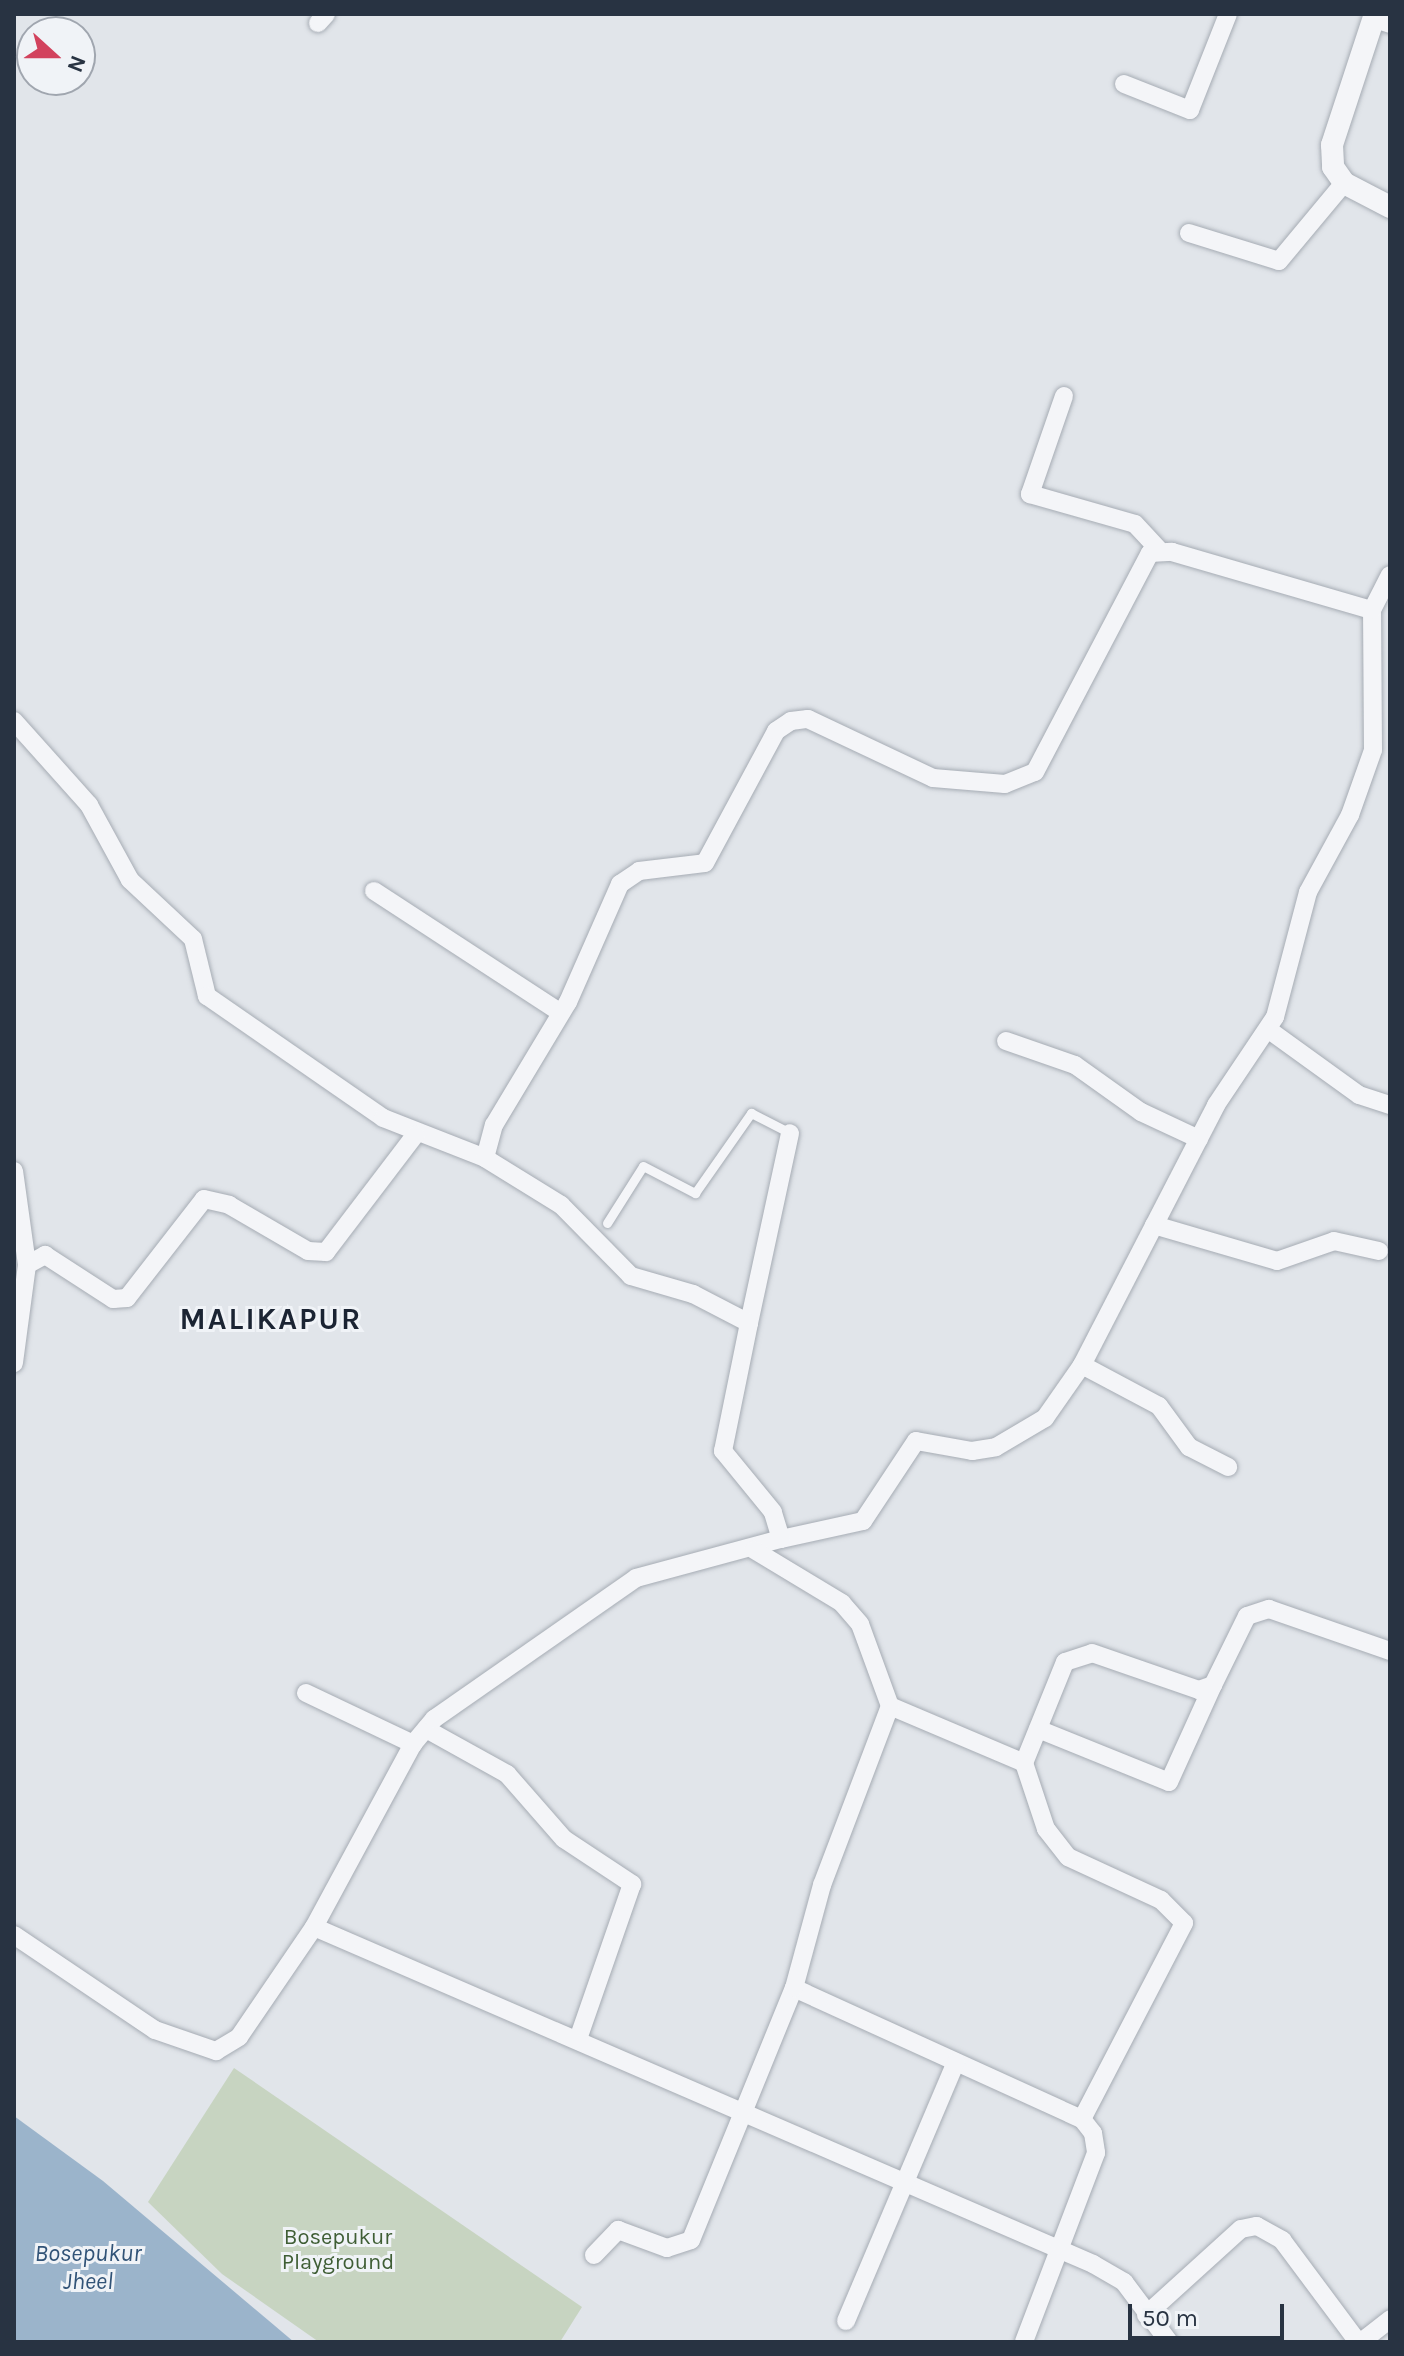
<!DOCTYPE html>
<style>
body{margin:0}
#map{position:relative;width:1404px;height:2356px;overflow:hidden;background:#e1e5ea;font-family:Karla,sans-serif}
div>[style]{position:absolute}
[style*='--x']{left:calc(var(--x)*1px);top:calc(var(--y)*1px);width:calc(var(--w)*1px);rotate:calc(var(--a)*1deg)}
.green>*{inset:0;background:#c7d4c1}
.water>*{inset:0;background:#9bb4cb}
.roads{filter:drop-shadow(0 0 2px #a6acb4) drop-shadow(0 0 2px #a6acb4)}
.service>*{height:9px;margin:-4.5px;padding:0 4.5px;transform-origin:4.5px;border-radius:4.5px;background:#f4f5f8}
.minor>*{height:18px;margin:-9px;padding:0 9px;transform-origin:9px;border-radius:9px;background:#f4f5f8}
.tertiary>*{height:22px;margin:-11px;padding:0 11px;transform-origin:11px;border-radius:11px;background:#f4f5f8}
span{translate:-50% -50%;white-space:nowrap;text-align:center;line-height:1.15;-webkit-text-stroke:6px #f0f3f7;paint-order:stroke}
.park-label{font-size:22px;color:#3f5e35}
.water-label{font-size:24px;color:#315377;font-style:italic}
.district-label{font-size:30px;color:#1b2433;font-weight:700;letter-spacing:2px}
.frame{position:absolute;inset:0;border:16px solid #283342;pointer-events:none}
.north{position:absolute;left:16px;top:16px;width:80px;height:80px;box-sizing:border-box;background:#f0f3f7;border:2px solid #a0a6af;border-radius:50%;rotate:111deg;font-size:22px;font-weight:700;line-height:32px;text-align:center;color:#283342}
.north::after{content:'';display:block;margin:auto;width:28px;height:36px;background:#d2425d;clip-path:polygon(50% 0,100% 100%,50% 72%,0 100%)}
.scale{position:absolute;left:1128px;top:2304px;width:156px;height:36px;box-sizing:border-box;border:4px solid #283342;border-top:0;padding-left:10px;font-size:24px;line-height:28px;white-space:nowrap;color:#283342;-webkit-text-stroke:6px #f0f3f7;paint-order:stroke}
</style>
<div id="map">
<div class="green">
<div style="clip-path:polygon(234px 2068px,582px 2307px,560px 2342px,319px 2342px,222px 2274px,148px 2202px)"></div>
</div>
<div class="water">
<div style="clip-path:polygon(14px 2116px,103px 2181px,294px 2342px,14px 2342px)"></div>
</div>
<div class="roads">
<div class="service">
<div style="--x:607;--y:1223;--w:67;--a:-57.7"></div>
<div style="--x:643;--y:1166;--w:59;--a:27.4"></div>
<div style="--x:695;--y:1193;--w:98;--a:-55"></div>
<div style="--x:751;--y:1113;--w:44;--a:27.1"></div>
</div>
<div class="minor">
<div style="--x:1375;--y:19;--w:16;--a:18"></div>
<div style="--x:318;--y:23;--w:12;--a:-48"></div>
<div style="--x:1124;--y:84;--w:71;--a:21.5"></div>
<div style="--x:1190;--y:110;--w:103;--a:-68.4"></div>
<div style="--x:1189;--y:233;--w:94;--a:17.3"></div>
<div style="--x:1279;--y:261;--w:102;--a:-50.2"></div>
<div style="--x:1064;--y:396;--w:104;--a:109.1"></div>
<div style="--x:1030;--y:494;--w:109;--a:15.9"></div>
<div style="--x:1135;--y:524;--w:35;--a:47"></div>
<div style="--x:14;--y:721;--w:113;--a:48.2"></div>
<div style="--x:89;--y:805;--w:85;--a:61.3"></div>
<div style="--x:130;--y:880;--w:86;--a:43.1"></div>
<div style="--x:193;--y:939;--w:59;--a:76.2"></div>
<div style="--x:207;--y:996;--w:214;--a:34.7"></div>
<div style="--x:383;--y:1118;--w:110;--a:21.4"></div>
<div style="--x:374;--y:891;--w:223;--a:33.1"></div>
<div style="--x:1269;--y:1030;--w:111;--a:35.8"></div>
<div style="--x:1359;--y:1095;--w:33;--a:18"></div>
<div style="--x:1006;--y:1041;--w:73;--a:19.2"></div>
<div style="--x:1075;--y:1065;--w:81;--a:35.5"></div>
<div style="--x:1141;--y:1112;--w:64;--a:25"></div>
<div style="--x:14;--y:1171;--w:95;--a:82.1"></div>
<div style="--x:27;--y:1265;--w:99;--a:97.6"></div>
<div style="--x:1154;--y:1225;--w:128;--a:16.3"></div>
<div style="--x:1277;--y:1261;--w:60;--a:-19.3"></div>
<div style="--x:1334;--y:1241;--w:46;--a:12.5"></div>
<div style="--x:27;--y:1265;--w:21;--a:-29"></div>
<div style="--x:45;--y:1255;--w:81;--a:32.9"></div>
<div style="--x:113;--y:1299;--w:14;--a:-4"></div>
<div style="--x:127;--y:1298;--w:125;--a:-52.1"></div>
<div style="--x:204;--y:1199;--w:26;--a:13"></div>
<div style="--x:229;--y:1205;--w:91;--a:30.2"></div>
<div style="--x:308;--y:1251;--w:18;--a:3"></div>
<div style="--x:326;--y:1252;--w:147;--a:-52.7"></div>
<div style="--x:749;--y:1323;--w:194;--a:-77.8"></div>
<div style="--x:1082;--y:1365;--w:87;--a:28"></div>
<div style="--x:1159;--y:1406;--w:51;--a:53.8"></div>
<div style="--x:1189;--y:1447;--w:44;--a:27.1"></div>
<div style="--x:781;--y:1539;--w:84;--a:-12.4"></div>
<div style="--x:863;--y:1521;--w:96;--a:-56.5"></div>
<div style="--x:916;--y:1441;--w:57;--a:10.1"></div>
<div style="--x:972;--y:1451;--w:24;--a:-9"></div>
<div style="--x:996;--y:1447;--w:57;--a:-30.6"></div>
<div style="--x:1045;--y:1418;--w:65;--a:-55.1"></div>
<div style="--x:1082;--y:1365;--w:292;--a:-62.7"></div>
<div style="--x:1216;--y:1105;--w:106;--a:-56.2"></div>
<div style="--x:1275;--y:1017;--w:129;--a:-75.2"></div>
<div style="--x:1308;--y:892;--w:88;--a:-61.4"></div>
<div style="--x:1350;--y:815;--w:69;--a:-70.5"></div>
<div style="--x:1373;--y:750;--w:140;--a:-90.4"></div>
<div style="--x:306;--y:1693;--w:119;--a:25.5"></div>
<div style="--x:890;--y:1706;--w:146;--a:23"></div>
<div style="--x:426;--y:1729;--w:93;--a:29.1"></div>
<div style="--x:507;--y:1774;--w:86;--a:48.8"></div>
<div style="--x:564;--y:1839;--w:82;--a:33.5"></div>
<div style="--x:632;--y:1884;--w:164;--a:109.2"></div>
<div style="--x:1038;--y:1729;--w:141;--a:22"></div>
<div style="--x:1169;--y:1782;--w:107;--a:-65.6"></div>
<div style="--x:314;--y:1927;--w:208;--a:-61.6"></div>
<div style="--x:413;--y:1744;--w:33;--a:-50"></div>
<div style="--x:434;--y:1719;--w:246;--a:-34.9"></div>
<div style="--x:636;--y:1578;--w:150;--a:-15.1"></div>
<div style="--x:781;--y:1539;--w:28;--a:-107"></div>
<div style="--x:773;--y:1512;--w:79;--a:-129.3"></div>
<div style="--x:723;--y:1451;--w:131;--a:-78.5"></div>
<div style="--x:749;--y:1323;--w:63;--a:-152.6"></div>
<div style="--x:693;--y:1294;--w:65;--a:-163.8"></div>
<div style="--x:631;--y:1276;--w:100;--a:-134.6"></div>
<div style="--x:561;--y:1205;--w:89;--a:-148.3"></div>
<div style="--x:485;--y:1158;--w:34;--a:-75"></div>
<div style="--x:494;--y:1125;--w:144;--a:-59"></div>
<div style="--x:568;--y:1002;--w:129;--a:-66.2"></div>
<div style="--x:620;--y:884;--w:23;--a:-34"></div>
<div style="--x:639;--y:871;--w:66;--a:-6.9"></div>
<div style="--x:705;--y:863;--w:150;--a:-61.7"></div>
<div style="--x:776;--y:731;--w:18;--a:-34"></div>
<div style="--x:791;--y:721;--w:17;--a:-7"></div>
<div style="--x:808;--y:719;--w:138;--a:25.3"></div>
<div style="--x:933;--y:778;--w:72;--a:4.8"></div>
<div style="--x:1005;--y:784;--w:32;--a:-22"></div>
<div style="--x:1035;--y:772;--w:247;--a:-62.3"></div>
<div style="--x:1150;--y:553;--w:22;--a:-3"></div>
<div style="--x:1172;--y:552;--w:208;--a:16.2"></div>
<div style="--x:1372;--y:610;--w:39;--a:-63"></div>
<div style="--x:14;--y:1935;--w:170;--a:34"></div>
<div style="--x:155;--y:2030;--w:65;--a:19"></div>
<div style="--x:216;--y:2051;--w:27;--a:-31"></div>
<div style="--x:239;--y:2037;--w:133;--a:-55.7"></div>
<div style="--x:314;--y:1927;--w:849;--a:23.39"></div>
<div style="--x:1093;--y:2264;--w:36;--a:30"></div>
<div style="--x:1124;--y:2282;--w:75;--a:53.1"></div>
<div style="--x:794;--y:1988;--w:316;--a:24.5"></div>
<div style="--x:1082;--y:2119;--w:18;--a:52"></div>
<div style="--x:1093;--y:2133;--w:20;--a:81"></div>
<div style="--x:1096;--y:2153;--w:202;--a:110.9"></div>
<div style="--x:1082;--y:2119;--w:221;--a:-62.5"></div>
<div style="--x:1184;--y:1923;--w:33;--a:-135"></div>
<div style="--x:1161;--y:1900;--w:102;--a:-155.2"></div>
<div style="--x:1068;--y:1857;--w:36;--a:-128"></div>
<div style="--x:1046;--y:1829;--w:70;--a:-108.4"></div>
<div style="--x:1024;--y:1763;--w:109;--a:-67.9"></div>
<div style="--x:1065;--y:1662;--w:28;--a:-18"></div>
<div style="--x:1092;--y:1653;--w:113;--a:19.1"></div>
<div style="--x:1199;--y:1690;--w:15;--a:-20"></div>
<div style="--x:1213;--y:1685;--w:77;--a:-63.8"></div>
<div style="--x:1247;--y:1616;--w:23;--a:-18"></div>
<div style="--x:1269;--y:1609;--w:128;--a:19.1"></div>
<div style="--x:594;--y:2255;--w:35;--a:-46"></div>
<div style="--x:618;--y:2230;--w:52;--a:20.2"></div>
<div style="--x:667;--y:2248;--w:25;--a:-18"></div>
<div style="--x:691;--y:2240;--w:272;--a:-67.8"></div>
<div style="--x:794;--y:1988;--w:107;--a:-74.8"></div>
<div style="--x:822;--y:1885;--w:191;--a:-69.2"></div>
<div style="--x:890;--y:1706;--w:87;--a:-110.1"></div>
<div style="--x:860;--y:1624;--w:28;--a:-131"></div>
<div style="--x:842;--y:1603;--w:103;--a:-148.9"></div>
<div style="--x:1146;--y:2315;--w:128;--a:-42.2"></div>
<div style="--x:1241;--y:2229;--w:16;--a:-11"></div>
<div style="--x:1257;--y:2226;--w:29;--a:29"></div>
<div style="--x:1282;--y:2240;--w:127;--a:53.3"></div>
<div style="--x:846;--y:2321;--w:281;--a:-67"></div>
<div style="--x:1361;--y:2342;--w:37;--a:-38"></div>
</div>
<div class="tertiary">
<div style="--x:1375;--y:14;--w:138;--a:108.2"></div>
<div style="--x:1332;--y:145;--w:22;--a:87"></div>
<div style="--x:1333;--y:167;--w:19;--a:55"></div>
<div style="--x:1344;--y:183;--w:52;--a:27.6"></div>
</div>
</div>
<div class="park-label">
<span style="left:338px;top:2250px">Bosepukur<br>Playground</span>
</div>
<div class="water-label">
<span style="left:88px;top:2268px">Bosepukur<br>Jheel</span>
</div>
<div class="district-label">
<span style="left:271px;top:1319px">MALIKAPUR</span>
</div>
<div class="frame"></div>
<div class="north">N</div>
<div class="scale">50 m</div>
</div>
